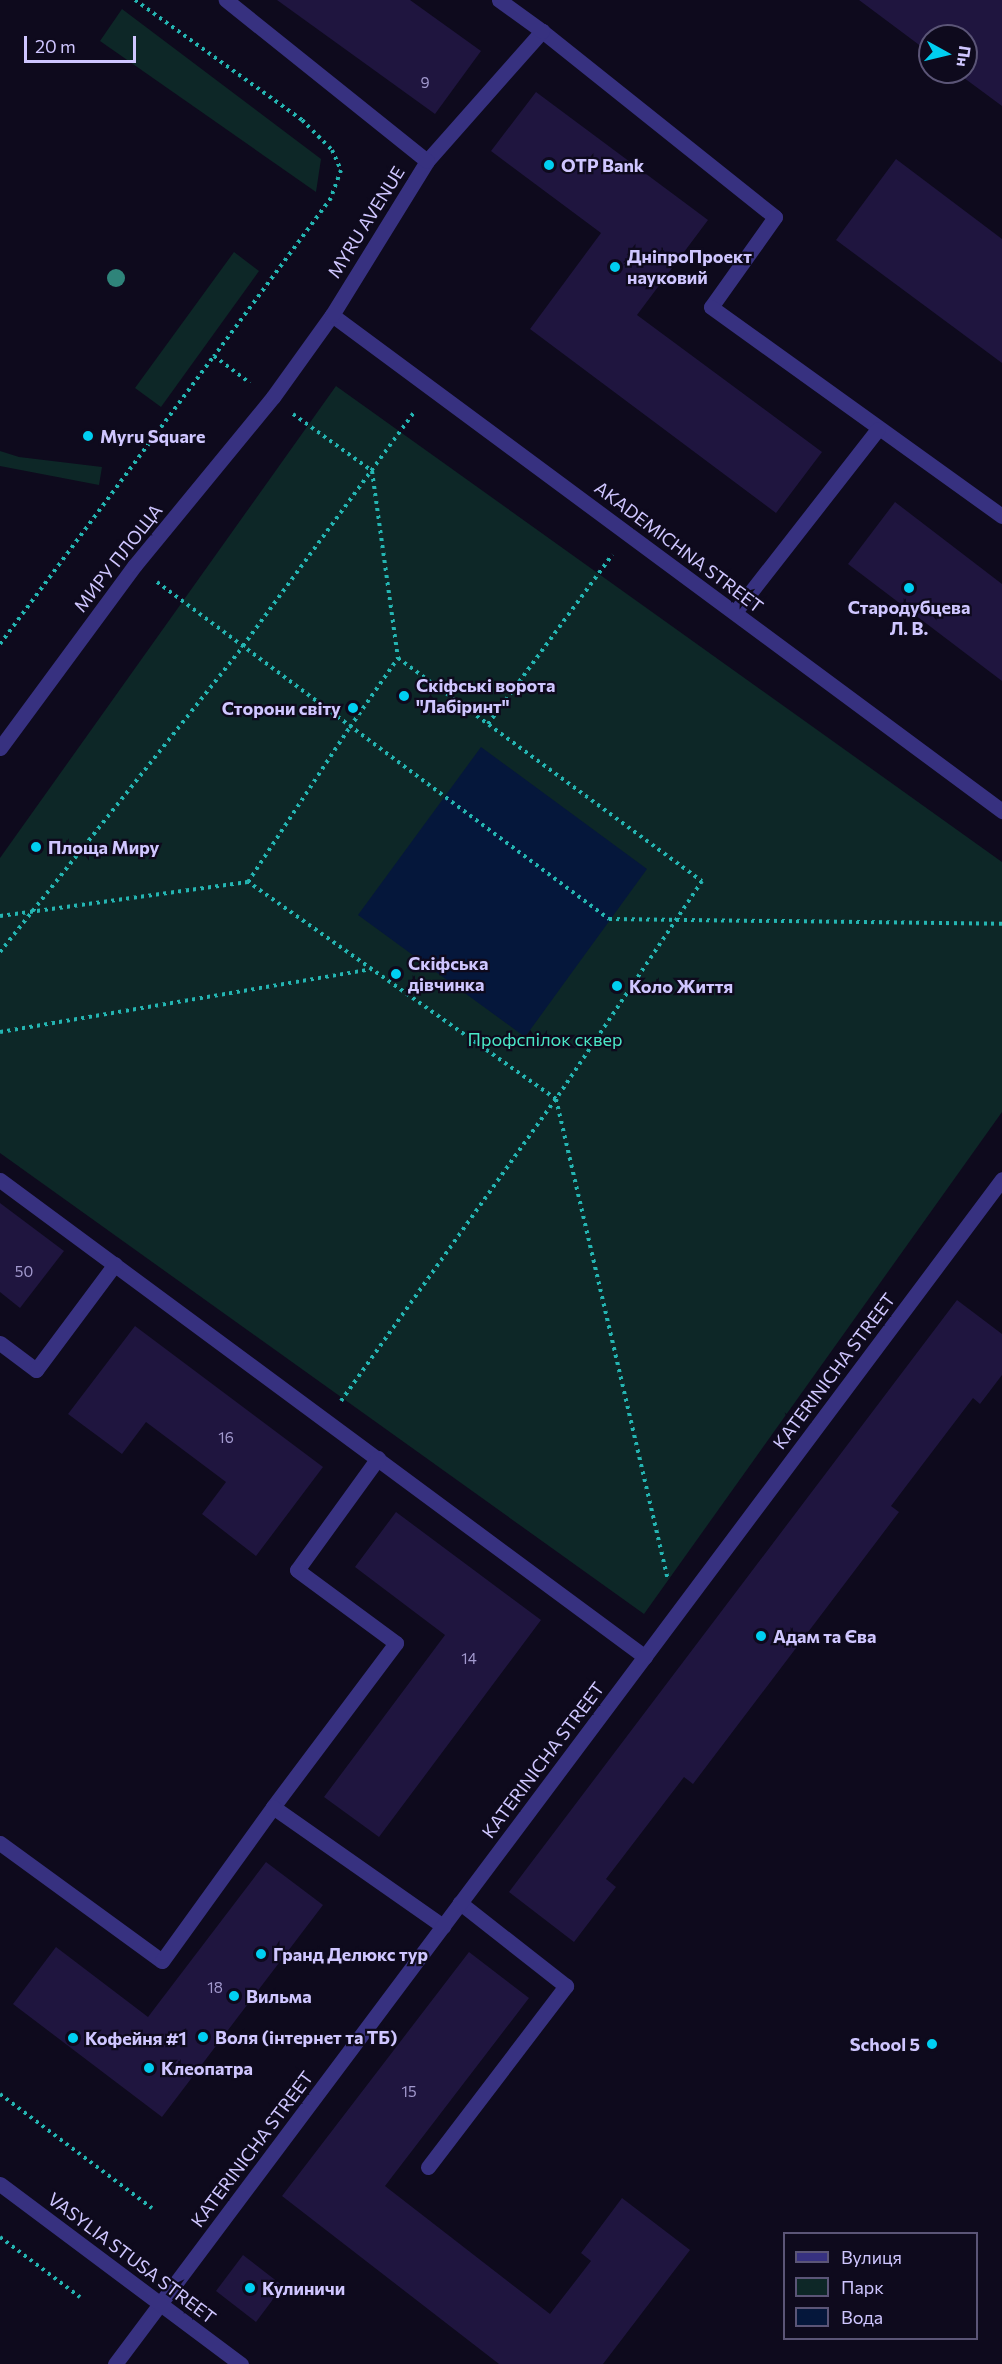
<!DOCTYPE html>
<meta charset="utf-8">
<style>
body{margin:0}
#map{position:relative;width:1002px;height:2364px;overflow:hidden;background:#0e0a1d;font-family:Commissioner,sans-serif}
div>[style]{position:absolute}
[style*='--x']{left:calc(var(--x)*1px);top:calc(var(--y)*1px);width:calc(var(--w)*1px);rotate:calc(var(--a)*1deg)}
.green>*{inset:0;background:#0d2727}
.water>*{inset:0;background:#05173b}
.building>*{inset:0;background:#1f153f}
.path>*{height:4px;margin-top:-2px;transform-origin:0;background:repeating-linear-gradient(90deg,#24b5b2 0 3px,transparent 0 7.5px)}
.service>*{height:15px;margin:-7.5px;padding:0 7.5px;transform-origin:7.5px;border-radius:7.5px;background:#373180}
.minor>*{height:15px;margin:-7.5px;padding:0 7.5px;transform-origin:7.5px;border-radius:7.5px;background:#373180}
.tertiary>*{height:15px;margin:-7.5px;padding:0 7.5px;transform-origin:7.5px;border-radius:7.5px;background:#373180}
.trees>*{width:18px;height:18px;margin:-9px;border-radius:50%;background:#2f847a}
.dots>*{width:16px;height:16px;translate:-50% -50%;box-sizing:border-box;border:3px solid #0e0a1d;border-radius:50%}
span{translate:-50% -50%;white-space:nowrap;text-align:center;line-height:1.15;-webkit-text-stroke:4.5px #0e0a1d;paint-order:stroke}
.number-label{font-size:15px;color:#a39acf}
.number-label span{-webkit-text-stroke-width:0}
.poi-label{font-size:18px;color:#cfc6ff;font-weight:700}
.left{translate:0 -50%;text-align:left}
.right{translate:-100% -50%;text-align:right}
.street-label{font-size:18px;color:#cfc6ff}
.park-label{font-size:18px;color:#4ae7c6}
.legend{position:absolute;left:783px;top:2232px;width:195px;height:108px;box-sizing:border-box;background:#0e0a1d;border:2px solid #5b5577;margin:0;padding:8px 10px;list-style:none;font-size:18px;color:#cfc6ff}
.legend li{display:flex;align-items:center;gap:12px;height:30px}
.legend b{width:30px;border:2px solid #5b5577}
.north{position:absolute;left:918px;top:24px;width:60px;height:60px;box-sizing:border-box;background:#0e0a1d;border:2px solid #5b5577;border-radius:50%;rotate:98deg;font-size:16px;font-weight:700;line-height:24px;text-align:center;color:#cfc6ff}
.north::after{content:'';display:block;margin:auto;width:21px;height:27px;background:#00cff1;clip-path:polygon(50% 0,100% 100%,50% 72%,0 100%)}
.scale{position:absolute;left:24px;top:36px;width:112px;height:27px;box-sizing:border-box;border:3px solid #cfc6ff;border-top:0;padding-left:8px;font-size:18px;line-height:21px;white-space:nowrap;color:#cfc6ff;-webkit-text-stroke:4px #0e0a1d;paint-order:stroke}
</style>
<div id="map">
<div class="green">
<div style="clip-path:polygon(122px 9px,321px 159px,316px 192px,100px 41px)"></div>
<div style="clip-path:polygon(234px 252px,259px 271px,161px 407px,135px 388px)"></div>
<div style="clip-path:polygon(336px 386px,1002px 862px,1002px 1112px,644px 1614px,0 1153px,0 858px)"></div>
<div style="clip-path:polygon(0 451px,19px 457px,102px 467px,99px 485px,0 466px)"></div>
</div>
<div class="water">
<div style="clip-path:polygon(481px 747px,647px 869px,525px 1037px,358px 915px)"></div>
</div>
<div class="building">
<div style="clip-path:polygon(277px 0,410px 0,481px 51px,435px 114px)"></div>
<div style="clip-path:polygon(859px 0,1002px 0,1002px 106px,956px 72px,966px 72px,966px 36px,930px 36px,930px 53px)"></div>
<div style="clip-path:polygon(536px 92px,708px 220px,637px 315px,822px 452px,776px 513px,530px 329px,601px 233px,491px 151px)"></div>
<div style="clip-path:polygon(896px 159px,1002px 239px,1002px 363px,836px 240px)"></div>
<div style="clip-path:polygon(895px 502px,1002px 584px,1002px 681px,848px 564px)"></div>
<div style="clip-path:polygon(0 1203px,64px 1251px,20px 1308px,0 1292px)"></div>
<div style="clip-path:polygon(957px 1300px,1002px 1334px,1002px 1375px,980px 1404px,973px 1398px,891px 1506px,899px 1512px,693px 1784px,684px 1777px,606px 1879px,616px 1887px,574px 1942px,509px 1892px)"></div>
<div style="clip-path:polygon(135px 1326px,323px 1467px,256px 1556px,202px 1514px,226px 1482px,146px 1422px,122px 1454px,68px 1414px)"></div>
<div style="clip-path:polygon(396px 1512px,541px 1620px,379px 1837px,324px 1797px,445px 1635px,355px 1567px)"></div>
<div style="clip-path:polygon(266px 1862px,323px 1905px,162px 2117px,13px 2004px,56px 1947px,148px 2017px)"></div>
<div style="clip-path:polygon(469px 1952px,529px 1998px,385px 2186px,550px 2314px,591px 2261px,581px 2253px,622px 2198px,690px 2250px,603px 2364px,499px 2364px,282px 2196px)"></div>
<div style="clip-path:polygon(243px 2255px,283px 2286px,256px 2322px,216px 2291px)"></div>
</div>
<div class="path">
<div style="--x:135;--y:0;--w:206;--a:35.7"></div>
<div style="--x:302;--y:120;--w:42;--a:45"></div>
<div style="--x:332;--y:150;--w:22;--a:66"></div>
<div style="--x:341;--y:170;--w:30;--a:110"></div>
<div style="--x:331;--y:198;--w:197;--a:126.5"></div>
<div style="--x:293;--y:414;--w:97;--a:35.8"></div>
<div style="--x:372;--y:471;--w:189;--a:82.1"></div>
<div style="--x:157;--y:582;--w:564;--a:36.71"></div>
<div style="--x:609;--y:919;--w:393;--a:0.7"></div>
<div style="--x:0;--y:644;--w:359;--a:-53.4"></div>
<div style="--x:214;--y:356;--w:45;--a:36.9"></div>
<div style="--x:398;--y:658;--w:377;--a:36.3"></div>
<div style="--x:702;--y:881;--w:262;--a:123.8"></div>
<div style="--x:556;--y:1099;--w:377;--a:-144.8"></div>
<div style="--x:248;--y:882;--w:186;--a:-56.7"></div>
<div style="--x:350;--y:727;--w:84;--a:-55.2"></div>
<div style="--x:488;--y:724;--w:210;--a:-53.7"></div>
<div style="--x:0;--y:916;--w:250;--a:-7.8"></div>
<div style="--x:0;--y:952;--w:391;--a:-51.5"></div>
<div style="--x:243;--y:646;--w:291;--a:-53.8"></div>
<div style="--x:0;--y:1032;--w:377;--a:-9.6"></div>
<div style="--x:556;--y:1099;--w:494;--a:76.9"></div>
<div style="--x:341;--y:1401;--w:371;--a:-54.6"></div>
<div style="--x:0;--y:2094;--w:190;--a:36.9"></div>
<div style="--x:0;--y:2237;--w:100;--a:36.9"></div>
</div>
<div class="service">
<div style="--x:542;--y:31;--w:298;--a:38.6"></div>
<div style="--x:775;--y:217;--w:110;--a:125.4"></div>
<div style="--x:711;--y:307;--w:358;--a:35.7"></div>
<div style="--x:427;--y:161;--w:174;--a:-48.5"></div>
<div style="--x:542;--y:31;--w:53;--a:-144.2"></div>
<div style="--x:735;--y:612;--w:232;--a:-52"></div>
<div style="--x:0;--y:1180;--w:802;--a:36.48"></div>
<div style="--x:0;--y:1343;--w:45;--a:36.9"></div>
<div style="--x:36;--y:1370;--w:132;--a:-53.3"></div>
<div style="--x:378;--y:1458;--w:138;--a:125.9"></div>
<div style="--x:297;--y:1570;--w:123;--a:36.4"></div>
<div style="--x:396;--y:1643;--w:205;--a:126.9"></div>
<div style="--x:273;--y:1807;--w:208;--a:35"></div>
<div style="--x:0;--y:1843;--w:200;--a:36.1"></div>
<div style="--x:162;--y:1961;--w:190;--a:-54.2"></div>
<div style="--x:428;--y:2167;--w:228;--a:-52.7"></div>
<div style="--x:566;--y:1986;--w:135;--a:-141.9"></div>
</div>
<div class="minor">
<div style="--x:115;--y:2364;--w:1480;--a:-53.18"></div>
</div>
<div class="tertiary">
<div style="--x:332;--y:315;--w:834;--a:36.51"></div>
<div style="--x:0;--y:748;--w:227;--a:-53.6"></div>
<div style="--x:135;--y:565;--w:217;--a:-50.6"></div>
<div style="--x:273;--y:397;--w:101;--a:-54.3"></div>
<div style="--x:332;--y:315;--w:181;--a:-58.3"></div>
<div style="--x:427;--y:161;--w:258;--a:-141.3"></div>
<div style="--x:0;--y:2184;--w:301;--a:36.8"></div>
</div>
<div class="trees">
<div style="left:116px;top:278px"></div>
</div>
<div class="dots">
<div style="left:549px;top:165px;background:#00cff1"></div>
<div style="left:615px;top:267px;background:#00cff1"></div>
<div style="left:88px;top:436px;background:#00cff1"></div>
<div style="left:909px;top:588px;background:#00cff1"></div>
<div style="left:404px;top:696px;background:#00cff1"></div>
<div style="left:353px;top:708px;background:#00cff1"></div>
<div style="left:36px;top:847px;background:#00cff1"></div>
<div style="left:396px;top:974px;background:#00cff1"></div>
<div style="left:617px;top:986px;background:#00cff1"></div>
<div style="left:761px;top:1636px;background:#00cff1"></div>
<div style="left:261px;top:1954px;background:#00cff1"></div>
<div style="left:234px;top:1996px;background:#00cff1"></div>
<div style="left:203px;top:2037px;background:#00cff1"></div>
<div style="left:73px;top:2038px;background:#00cff1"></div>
<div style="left:932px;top:2044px;background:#00cff1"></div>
<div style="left:149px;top:2068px;background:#00cff1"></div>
<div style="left:250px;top:2288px;background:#00cff1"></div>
</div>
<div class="number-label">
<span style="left:425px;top:83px">9</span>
<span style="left:24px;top:1272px">50</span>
<span style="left:226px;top:1438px">16</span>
<span style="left:469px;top:1659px">14</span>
<span style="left:215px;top:1988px">18</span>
<span style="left:409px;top:2092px">15</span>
</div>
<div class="poi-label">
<span class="left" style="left:561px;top:165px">OTP Bank</span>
<span class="left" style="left:627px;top:267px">ДніпроПроект<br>науковий</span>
<span class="left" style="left:100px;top:436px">Myru Square</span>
<span style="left:909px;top:618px">Стародубцева<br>Л. В.</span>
<span class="left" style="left:416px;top:696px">Скіфські ворота<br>"Лабіринт"</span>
<span class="right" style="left:341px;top:708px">Сторони світу</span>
<span class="left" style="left:48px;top:847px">Площа Миру</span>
<span class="left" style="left:408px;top:974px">Скіфська<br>дівчинка</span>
<span class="left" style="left:629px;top:986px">Коло Життя</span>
<span class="left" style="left:773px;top:1636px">Адам та Єва</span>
<span class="left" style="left:273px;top:1954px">Гранд Делюкс тур</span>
<span class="left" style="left:246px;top:1996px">Вильма</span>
<span class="left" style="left:215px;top:2037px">Воля (інтернет та ТБ)</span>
<span class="left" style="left:85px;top:2038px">Кофейня #1</span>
<span class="right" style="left:920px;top:2044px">School 5</span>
<span class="left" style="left:161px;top:2068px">Клеопатра</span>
<span class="left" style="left:262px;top:2288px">Кулиничи</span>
</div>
<div class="street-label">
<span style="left:366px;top:222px;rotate:-58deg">MYRU AVENUE</span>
<span style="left:679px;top:547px;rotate:37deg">AKADEMICHNA STREET</span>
<span style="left:118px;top:558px;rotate:-52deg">МИРУ ПЛОЩА</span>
<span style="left:834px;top:1371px;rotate:-53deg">KATERINICHA STREET</span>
<span style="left:543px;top:1760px;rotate:-53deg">KATERINICHA STREET</span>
<span style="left:252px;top:2149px;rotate:-53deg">KATERINICHA STREET</span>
<span style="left:132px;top:2258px;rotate:37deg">VASYLIA STUSA STREET</span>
</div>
<div class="park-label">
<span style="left:545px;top:1039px">Профспілок сквер</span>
</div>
<ul class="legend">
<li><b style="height:8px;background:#373180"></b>Вулиця</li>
<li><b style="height:16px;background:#0d2727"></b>Парк</li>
<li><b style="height:16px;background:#05173b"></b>Вода</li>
</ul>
<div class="north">Пн</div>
<div class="scale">20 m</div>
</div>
